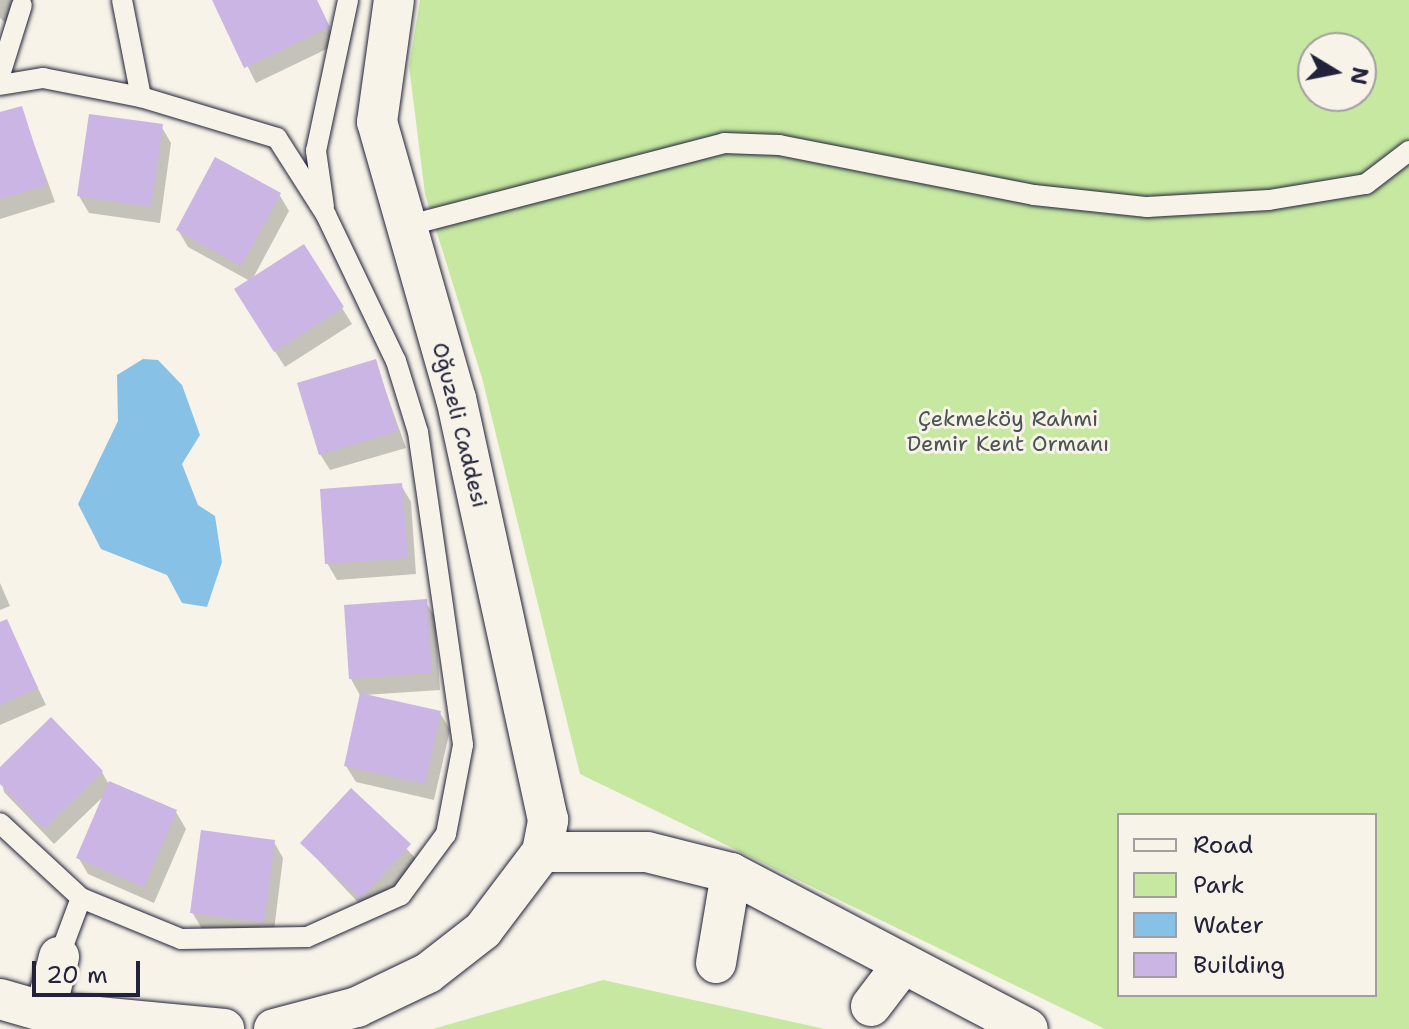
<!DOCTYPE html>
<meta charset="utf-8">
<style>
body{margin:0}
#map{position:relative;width:1409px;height:1029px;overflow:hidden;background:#f7f3e8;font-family:"Shantell Sans",sans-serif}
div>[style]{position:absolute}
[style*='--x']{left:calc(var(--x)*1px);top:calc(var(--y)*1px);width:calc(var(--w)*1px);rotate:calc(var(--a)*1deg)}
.green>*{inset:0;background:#c6e8a1}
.water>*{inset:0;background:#87c2e6}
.shadow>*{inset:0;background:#0003}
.building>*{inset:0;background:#cab5e5}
.roads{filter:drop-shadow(0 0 2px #22223b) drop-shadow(0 0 2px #22223b)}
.lane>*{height:20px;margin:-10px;padding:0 10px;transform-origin:10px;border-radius:10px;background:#f7f3e8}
.street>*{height:40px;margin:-20px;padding:0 20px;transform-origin:20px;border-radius:20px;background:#f7f3e8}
span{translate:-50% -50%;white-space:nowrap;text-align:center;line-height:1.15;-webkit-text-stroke:6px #f7f3e8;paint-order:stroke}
.park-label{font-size:22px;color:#4b5454}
.street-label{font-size:22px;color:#22223b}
.legend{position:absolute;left:1117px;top:813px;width:260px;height:184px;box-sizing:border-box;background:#f7f3e8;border:2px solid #a29fa3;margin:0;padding:10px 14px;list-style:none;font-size:24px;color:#22223b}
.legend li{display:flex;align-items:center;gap:16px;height:40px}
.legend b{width:40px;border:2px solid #a29fa3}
.north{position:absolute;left:1297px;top:32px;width:80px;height:80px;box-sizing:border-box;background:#f7f3e8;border:2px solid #a29fa3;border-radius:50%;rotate:100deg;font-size:22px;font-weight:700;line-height:32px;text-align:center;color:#22223b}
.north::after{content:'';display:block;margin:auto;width:28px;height:36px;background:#22223b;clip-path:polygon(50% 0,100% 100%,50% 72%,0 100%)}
.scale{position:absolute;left:32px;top:961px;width:108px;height:36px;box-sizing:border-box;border:4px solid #22223b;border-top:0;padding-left:10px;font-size:24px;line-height:28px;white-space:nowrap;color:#22223b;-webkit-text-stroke:6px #f7f3e8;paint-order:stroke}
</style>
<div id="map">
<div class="green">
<div style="clip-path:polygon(evenodd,420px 0,1409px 0,1409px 1029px,1105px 1029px,580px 774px,482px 378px,425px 194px,409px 66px,420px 0,1313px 48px,1361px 48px,1361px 96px,1313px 96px,1313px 48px,420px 0,1119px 815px,1375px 815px,1375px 995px,1119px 995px,1119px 815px)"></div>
<div style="clip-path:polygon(603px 980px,825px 1029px,433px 1029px)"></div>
</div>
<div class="water">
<div style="clip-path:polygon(143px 359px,158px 360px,182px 385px,200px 435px,182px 464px,198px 505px,215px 516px,222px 562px,207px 607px,182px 603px,167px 575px,101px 549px,78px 504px,118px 421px,117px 375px)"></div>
</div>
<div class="shadow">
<div style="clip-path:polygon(0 0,34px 0,10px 27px,0 18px)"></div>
<div style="clip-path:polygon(214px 0,316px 0,337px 44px,256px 83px)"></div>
<div style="clip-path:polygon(21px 108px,55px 202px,0 219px,0 115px)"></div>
<div style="clip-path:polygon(161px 126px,171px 143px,160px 223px,89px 213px,79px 196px)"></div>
<div style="clip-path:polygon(279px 194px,289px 211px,252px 280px,342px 308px,352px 324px,285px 367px,246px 306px,250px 281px,188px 247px,178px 230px)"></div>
<div style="clip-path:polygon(375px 361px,406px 448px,330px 470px,320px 454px)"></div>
<div style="clip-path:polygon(401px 485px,411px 502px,416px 574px,337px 580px,327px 563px)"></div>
<div style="clip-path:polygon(0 583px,10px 606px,0 610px)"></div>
<div style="clip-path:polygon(425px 601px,435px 617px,440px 690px,364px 695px,440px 713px,450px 730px,434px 800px,356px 782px,346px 766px,361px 697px,351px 679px)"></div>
<div style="clip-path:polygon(6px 622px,46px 705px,0 725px,0 625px)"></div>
<div style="clip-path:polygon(0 770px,102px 772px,108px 783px,176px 812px,186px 829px,154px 903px,88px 874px,78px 857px,105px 795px,54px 844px,4px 792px)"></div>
<div style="clip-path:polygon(351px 790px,419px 862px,370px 915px,302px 843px)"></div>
<div style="clip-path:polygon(274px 842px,283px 858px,273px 938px,202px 929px,192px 912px)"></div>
</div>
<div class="building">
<div style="clip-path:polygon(212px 0,317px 0,330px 27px,244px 68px)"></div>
<div style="clip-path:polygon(22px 106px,47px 185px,0 199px,0 112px)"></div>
<div style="clip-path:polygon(89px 114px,163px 124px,151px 207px,77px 196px)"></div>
<div style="clip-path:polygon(215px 157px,281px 193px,241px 266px,176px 230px)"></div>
<div style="clip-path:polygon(304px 244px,344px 307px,274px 352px,234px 289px)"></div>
<div style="clip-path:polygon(376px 359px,398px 431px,319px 455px,297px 383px)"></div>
<div style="clip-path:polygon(402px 483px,408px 558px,325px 564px,320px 489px)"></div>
<div style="clip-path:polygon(427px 599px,432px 673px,349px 679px,344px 605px)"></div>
<div style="clip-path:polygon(7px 619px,38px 688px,0 705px,0 622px)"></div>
<div style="clip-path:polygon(360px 693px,441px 711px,425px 784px,344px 766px)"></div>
<div style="clip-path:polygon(51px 717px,103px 771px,44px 829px,0 784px,0 767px)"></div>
<div style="clip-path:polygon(109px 781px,177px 810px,144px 887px,76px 858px)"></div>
<div style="clip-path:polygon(351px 788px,411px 844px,360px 899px,300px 843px)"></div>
<div style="clip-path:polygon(201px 830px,275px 840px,264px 922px,190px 913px)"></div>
</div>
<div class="roads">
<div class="lane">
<div style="--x:122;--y:0;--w:99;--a:78.9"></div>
<div style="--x:0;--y:75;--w:73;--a:-72.6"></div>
<div style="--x:0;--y:85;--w:44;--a:-9.2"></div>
<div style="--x:43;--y:78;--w:100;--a:11"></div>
<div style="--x:141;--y:97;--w:142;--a:16.8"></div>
<div style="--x:277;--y:138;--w:91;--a:57.5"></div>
<div style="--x:326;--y:215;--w:162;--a:64.4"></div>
<div style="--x:396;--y:361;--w:74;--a:72.8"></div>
<div style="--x:418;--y:432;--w:316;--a:81.8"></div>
<div style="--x:463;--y:745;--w:91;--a:100.8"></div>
<div style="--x:446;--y:834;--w:76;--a:126.4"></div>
<div style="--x:401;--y:895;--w:103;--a:155.9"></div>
<div style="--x:307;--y:937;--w:126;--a:179.1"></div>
<div style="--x:181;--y:939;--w:108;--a:-157.7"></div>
<div style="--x:81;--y:898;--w:110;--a:-137.2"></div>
<div style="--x:324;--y:207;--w:57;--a:-98.1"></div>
<div style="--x:316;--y:151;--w:154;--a:-78"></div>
<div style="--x:406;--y:226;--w:329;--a:-14.6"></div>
<div style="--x:724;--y:143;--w:55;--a:2.1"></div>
<div style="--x:779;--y:145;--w:260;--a:11.1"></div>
<div style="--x:1034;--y:195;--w:114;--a:6.1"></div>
<div style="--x:1147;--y:207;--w:122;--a:-3.3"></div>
<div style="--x:1269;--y:200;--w:98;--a:-9.4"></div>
<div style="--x:1366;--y:184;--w:54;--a:-37.5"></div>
<div style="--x:59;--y:957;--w:63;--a:-69.6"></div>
</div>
<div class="street">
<div style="--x:542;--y:852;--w:105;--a:0"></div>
<div style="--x:647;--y:852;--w:87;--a:14"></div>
<div style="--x:731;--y:873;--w:335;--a:27.7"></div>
<div style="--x:716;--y:963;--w:91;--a:-80.5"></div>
<div style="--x:0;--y:999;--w:47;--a:16.1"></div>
<div style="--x:45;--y:1012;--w:180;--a:5.4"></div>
<div style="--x:871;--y:1006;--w:53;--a:-52.7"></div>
<div style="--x:45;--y:1012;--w:57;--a:-75.7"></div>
<div style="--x:274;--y:1029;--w:86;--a:-14.8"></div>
<div style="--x:357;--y:1007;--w:79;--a:-25.6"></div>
<div style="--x:428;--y:973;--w:70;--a:-38"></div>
<div style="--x:483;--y:930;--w:98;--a:-52.9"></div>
<div style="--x:542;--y:852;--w:33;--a:-79"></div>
<div style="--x:548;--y:820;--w:431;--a:-102.3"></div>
<div style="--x:456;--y:399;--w:288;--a:-105.9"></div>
<div style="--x:377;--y:122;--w:123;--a:-82.1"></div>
</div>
</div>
<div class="park-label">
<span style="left:1008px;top:431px">Çekmeköy Rahmi<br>Demir Kent Ormanı</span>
</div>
<div class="street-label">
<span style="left:460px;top:425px;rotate:76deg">Oğuzeli Caddesi</span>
</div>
<ul class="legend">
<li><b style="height:10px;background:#f7f3e8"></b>Road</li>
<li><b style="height:22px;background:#c6e8a1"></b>Park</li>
<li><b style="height:22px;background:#87c2e6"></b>Water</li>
<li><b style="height:22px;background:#cab5e5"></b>Building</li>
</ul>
<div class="north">N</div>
<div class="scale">20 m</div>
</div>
